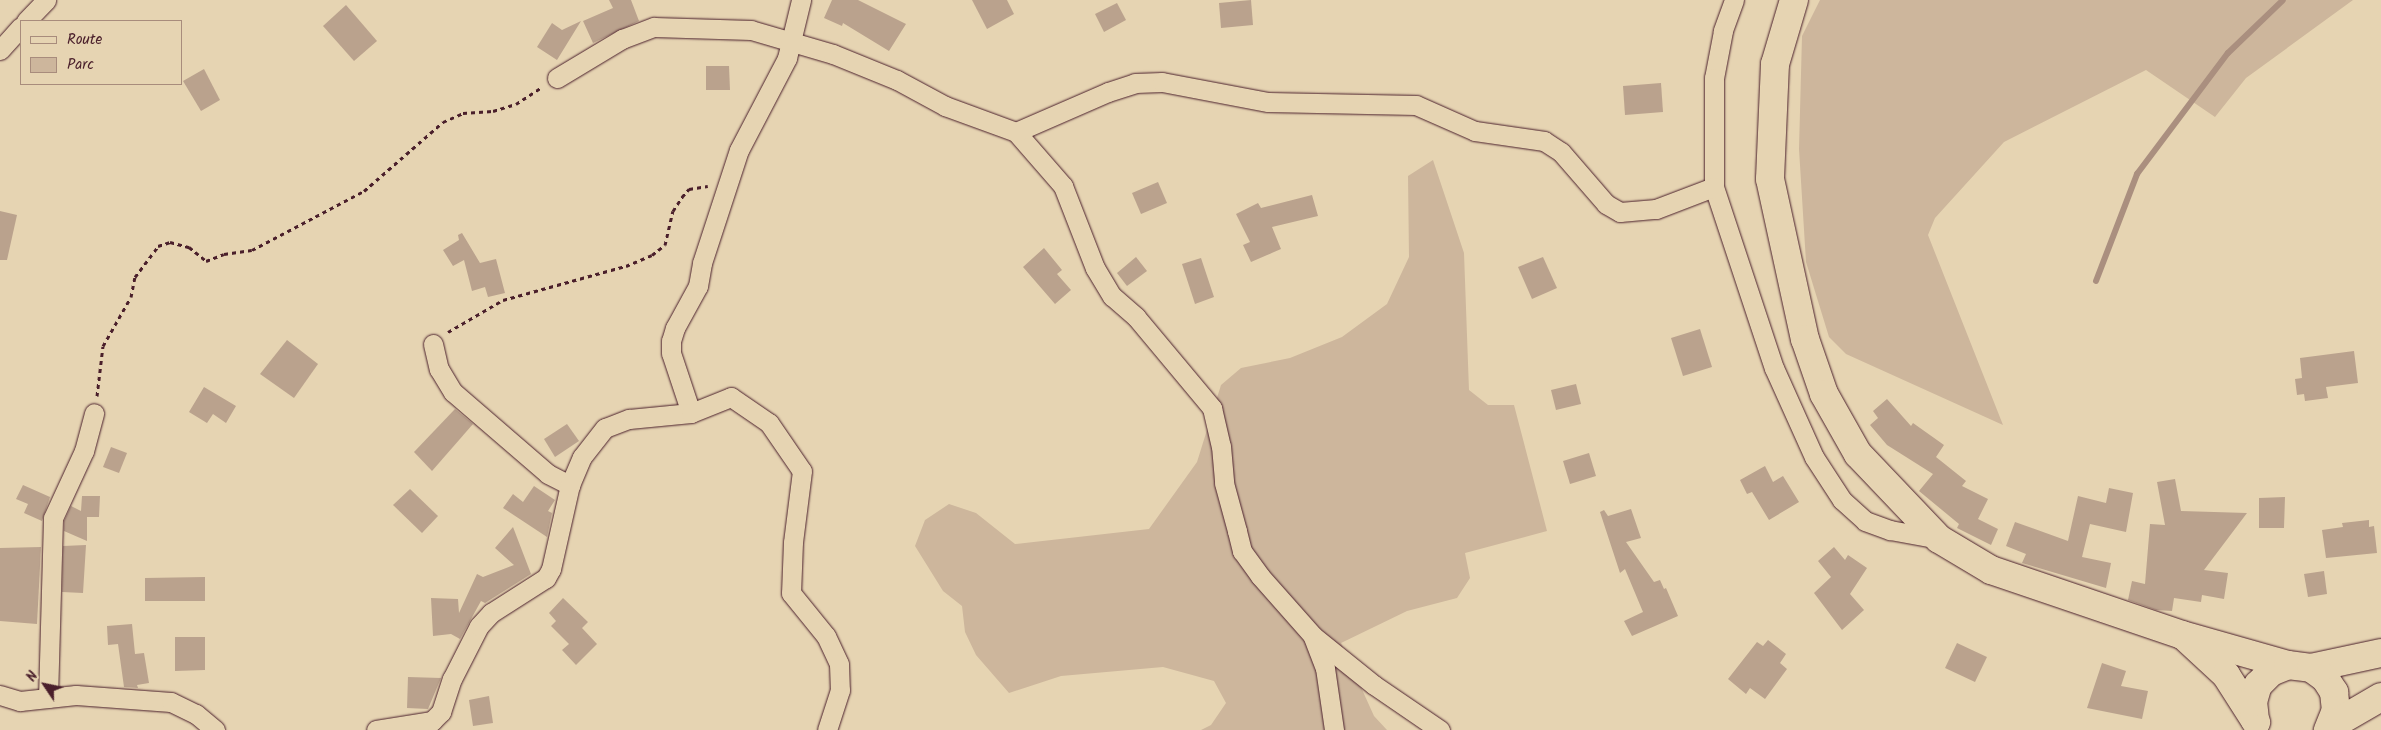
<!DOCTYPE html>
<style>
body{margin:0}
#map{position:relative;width:2381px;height:730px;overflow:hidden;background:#e6d4b2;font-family:Kalam,sans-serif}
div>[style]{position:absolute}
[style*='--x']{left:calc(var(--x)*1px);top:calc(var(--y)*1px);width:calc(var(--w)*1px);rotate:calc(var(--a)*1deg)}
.green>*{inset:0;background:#cdb69c}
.stream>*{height:6px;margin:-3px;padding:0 3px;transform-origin:3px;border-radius:3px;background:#aa8f7f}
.building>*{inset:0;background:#baa28d}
.path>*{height:3px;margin-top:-1.5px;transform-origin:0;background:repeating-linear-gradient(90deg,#4a1f2b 0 4px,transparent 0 8px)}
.roads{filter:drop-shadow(0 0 1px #4a1f2b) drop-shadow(0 0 1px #4a1f2b)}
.street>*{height:19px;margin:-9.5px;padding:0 9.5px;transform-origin:9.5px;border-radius:9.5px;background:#e6d4b2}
.highway>*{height:28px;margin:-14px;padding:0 14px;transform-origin:14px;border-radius:14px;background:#e6d4b2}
span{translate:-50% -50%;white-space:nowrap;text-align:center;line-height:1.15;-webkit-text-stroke:4px #e6d4b2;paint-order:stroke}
.legend{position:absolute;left:20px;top:20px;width:162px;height:65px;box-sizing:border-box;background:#e6d4b2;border:1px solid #a88c7c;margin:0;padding:6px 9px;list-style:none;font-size:15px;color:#4a1f2b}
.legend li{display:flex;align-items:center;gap:10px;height:25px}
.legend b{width:25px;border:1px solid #a88c7c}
.north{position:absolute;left:20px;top:660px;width:50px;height:50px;-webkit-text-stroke:4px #e6d4b2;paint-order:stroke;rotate:304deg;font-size:14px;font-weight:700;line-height:20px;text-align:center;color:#4a1f2b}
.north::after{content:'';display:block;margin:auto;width:18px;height:22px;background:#4a1f2b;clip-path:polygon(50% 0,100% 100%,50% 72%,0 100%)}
</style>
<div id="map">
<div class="green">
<div style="clip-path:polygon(1820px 0,2353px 0,2246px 78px,2215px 117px,2146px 70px,2004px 142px,1935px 218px,1928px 235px,2003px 425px,1846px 354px,1829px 337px,1806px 262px,1799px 149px,1802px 36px)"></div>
<div style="clip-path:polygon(1433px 160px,1464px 253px,1469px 390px,1488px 405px,1514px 405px,1547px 531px,1465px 553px,1470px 578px,1457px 598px,1407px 611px,1341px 643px,1374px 716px,1387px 730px,1201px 730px,1211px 725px,1226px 703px,1214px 681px,1163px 667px,1061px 676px,1009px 693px,976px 655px,965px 632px,962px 606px,943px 591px,915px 546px,925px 520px,949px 504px,976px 513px,1015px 544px,1149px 529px,1197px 462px,1221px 385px,1241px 368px,1290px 358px,1342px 337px,1387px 304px,1409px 257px,1408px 176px)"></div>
</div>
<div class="stream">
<div style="--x:2096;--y:281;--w:115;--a:-69"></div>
<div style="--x:2137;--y:174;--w:151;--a:-53.1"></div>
<div style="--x:2228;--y:53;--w:76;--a:-43.9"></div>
</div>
<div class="building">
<div style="clip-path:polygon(609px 0,631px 0,639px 21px,593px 43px,583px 21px,613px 8px)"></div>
<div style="clip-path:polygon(832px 0,858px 0,906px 24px,889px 51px,843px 23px,842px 26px,824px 18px)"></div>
<div style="clip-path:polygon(972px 0,1007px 0,1014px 14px,987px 29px)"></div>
<div style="clip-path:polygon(1251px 0,1253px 25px,1221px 28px,1219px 3px)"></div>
<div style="clip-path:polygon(1117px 3px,1126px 20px,1104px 32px,1095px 14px)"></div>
<div style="clip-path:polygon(346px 5px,377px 41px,354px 61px,323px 26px)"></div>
<div style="clip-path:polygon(581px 21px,557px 60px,537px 47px,552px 23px,562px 30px)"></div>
<div style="clip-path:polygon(706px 66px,729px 66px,730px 90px,706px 90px)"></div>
<div style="clip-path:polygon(204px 69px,220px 100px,201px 111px,183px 81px)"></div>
<div style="clip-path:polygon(1661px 83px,1663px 112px,1625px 115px,1623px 86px)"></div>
<div style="clip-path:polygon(1158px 182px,1167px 203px,1141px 214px,1132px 193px)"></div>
<div style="clip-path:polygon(1312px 195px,1318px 216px,1272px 227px,1281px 249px,1251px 262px,1243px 245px,1250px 242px,1236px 214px,1258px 203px,1261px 208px)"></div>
<div style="clip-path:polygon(0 211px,17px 215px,7px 260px,0 260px)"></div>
<div style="clip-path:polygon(462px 233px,480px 263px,496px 259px,505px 293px,488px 297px,485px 287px,472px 291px,464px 260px,453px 266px,443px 250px,459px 240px,458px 235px)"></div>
<div style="clip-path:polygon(1044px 248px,1062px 270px,1057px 274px,1071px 290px,1055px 304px,1023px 267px)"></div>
<div style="clip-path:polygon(1136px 257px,1147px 271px,1127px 286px,1117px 273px)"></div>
<div style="clip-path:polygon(1543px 257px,1557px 288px,1532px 299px,1518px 267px)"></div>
<div style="clip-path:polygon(1201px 258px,1214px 297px,1195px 304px,1182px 264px)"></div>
<div style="clip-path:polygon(1700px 329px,1712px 367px,1683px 376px,1671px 338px)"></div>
<div style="clip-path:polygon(287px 340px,318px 364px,294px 398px,260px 374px)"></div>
<div style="clip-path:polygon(2354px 351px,2358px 383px,2326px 387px,2328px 398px,2305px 401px,2304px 394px,2297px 395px,2295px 379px,2302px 378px,2300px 358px)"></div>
<div style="clip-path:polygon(1576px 384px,1581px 404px,1556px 410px,1551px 390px)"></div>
<div style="clip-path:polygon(204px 387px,236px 406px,226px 423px,213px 414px,207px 423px,189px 412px)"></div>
<div style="clip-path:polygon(1887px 399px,1911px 426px,1913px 423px,1944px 445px,1936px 457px,1966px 481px,1962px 486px,1988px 499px,1978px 519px,1998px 529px,1991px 545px,1957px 528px,1959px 524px,1919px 491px,1933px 474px,1887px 445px,1870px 425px,1878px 418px,1873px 411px)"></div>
<div style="clip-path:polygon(455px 409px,473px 424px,432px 471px,414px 452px)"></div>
<div style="clip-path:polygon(567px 424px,579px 441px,555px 457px,544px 439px)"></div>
<div style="clip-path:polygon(111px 447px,127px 453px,119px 473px,103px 467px)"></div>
<div style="clip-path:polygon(1589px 453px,1596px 476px,1570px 484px,1563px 461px)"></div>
<div style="clip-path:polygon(1765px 466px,1773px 482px,1783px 476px,1799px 502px,1769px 520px,1752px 492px,1747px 494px,1740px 480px)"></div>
<div style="clip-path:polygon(2175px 479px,2181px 511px,2247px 513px,2204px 570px,2228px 573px,2224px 599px,2202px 595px,2201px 602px,2174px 598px,2172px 611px,2156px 610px,2128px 600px,2132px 581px,2145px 584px,2150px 524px,2165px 525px,2157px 482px)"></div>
<div style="clip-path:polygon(23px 485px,50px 497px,42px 521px,24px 513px,28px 504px,16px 499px)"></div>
<div style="clip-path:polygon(534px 486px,555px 500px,548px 511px,552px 513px,547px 537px,503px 508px,513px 494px,523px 502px)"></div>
<div style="clip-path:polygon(2109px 488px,2133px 493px,2126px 532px,2090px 524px,2082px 557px,2111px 563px,2106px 588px,2022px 563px,2026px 554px,2006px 546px,2015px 522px,2068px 541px,2078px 496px,2106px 503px)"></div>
<div style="clip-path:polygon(410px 489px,438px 516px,422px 533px,393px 505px)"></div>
<div style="clip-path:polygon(82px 496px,100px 496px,99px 517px,87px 517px,87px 541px,64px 531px,64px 521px,71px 506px,81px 511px)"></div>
<div style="clip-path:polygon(2285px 497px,2284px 528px,2259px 528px,2259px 498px)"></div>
<div style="clip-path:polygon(1631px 509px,1641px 538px,1626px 542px,1654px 582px,1660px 580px,1664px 589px,1666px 588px,1678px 616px,1632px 636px,1624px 621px,1643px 612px,1625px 569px,1620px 573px,1600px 512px,1604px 510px,1608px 516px)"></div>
<div style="clip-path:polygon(2369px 520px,2369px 527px,2374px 526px,2377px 553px,2326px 558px,2322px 530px,2343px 527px,2342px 523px)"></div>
<div style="clip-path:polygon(513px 527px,531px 574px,485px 603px,481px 601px,460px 639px,451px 634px,433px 636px,431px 598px,458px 599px,459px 613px,477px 574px,483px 577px,514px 565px,495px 548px)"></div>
<div style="clip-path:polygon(86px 545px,83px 593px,62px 592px,63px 546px)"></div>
<div style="clip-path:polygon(41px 547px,37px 624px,0 621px,0 548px)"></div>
<div style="clip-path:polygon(1834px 547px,1845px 560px,1848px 555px,1867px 568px,1850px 594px,1864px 610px,1842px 630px,1814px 593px,1831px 577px,1818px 561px)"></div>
<div style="clip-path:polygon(2324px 571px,2327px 594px,2308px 597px,2304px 574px)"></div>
<div style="clip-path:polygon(205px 577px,205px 601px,145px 601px,145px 578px)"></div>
<div style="clip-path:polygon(563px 598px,588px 622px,582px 628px,597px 644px,576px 665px,562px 650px,569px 644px,551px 626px,556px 621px,549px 613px)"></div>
<div style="clip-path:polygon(132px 624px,135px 654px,144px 653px,149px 683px,137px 685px,138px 688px,124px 687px,118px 644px,108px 645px,107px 626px)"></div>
<div style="clip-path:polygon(175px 637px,205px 637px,205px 670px,175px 671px)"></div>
<div style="clip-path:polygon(1768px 640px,1786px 654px,1780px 663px,1787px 669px,1765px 699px,1750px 688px,1746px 694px,1728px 679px,1757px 642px,1763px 646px)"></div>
<div style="clip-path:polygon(1957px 643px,1987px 657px,1975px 682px,1945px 668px)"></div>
<div style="clip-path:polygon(2102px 663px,2126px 671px,2121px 686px,2148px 691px,2142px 719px,2087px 708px)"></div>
<div style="clip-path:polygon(408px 677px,441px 678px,428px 709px,407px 708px)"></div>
<div style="clip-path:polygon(489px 696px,493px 723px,473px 726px,469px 700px)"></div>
</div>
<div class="path">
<div style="--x:448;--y:332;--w:64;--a:-30.2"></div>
<div style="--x:503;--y:300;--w:128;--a:-15.5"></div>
<div style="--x:626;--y:266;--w:28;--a:-23"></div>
<div style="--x:652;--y:255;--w:16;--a:-38"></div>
<div style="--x:665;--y:245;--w:35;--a:-77"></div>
<div style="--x:673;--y:211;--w:17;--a:-57"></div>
<div style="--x:682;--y:197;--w:11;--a:-49"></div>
<div style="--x:689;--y:189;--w:19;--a:-9"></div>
<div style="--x:97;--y:396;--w:50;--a:-83.2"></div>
<div style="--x:103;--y:346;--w:56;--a:-60.3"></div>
<div style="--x:131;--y:297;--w:20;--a:-79"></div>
<div style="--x:135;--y:277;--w:39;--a:-53"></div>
<div style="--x:158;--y:246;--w:13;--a:-18"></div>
<div style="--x:170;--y:242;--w:20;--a:15"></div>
<div style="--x:189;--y:247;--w:22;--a:39"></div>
<div style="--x:206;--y:261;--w:19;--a:-21"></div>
<div style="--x:224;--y:254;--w:28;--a:-8"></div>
<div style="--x:252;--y:250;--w:127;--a:-27.8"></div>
<div style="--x:364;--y:191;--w:105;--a:-41.1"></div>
<div style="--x:443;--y:122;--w:22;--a:-24"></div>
<div style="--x:463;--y:113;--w:30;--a:-4"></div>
<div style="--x:493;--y:111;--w:24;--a:-17"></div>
<div style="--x:516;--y:104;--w:31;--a:-33"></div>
</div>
<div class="roads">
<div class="street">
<div style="--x:1734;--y:0;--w:33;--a:110"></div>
<div style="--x:1723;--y:31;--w:48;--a:100.8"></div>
<div style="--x:1714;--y:78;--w:109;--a:90"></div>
<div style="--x:1714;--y:187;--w:191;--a:71.7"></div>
<div style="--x:1774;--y:368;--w:98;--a:65.8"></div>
<div style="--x:1814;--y:457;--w:51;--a:56.9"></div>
<div style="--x:1842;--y:500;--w:31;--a:42"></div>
<div style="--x:1865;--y:521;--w:27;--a:20"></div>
<div style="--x:1890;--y:530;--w:50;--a:10.4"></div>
<div style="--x:26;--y:21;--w:29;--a:-46"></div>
<div style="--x:0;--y:50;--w:31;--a:-48"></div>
<div style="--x:557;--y:78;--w:76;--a:-31"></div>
<div style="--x:622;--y:39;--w:34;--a:-21"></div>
<div style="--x:654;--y:27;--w:97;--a:1.8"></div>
<div style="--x:751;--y:30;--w:85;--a:16.3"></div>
<div style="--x:833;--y:54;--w:69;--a:22.1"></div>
<div style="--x:897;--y:80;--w:55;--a:28.4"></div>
<div style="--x:945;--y:106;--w:76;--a:20.1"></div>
<div style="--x:1016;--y:132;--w:72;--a:49"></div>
<div style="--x:1063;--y:186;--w:88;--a:68.7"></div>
<div style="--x:1095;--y:268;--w:33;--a:59"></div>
<div style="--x:1112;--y:296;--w:32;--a:41"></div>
<div style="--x:1136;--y:317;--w:119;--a:50.1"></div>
<div style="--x:1212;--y:408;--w:39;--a:77"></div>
<div style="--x:1221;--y:446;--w:37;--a:85"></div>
<div style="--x:1224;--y:483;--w:50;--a:74.8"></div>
<div style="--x:1237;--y:531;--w:21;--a:76"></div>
<div style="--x:1242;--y:551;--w:31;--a:54"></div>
<div style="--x:1260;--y:576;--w:80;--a:48.5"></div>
<div style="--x:1313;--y:636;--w:78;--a:38.8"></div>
<div style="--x:1374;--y:685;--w:80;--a:34.3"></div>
<div style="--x:1016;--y:132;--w:100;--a:-23.5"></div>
<div style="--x:1108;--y:92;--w:28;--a:-18"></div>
<div style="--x:1135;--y:83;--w:27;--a:-2"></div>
<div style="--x:1162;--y:82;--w:108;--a:10.7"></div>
<div style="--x:1268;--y:102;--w:148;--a:1.2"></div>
<div style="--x:1416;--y:105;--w:64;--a:23.8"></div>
<div style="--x:1475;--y:131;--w:70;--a:8.2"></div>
<div style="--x:1544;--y:141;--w:20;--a:33"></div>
<div style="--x:1561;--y:152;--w:69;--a:49.1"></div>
<div style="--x:1606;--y:204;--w:16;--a:30"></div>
<div style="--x:1620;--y:212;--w:36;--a:-5"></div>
<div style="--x:1656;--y:209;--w:62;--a:-20.8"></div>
<div style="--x:433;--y:344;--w:26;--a:77"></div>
<div style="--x:439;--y:369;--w:27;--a:59"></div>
<div style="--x:453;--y:392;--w:125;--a:40.8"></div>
<div style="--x:548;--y:474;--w:25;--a:27"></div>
<div style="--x:691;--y:413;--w:63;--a:-108.4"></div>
<div style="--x:671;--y:353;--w:12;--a:-90"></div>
<div style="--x:671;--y:341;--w:14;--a:-73"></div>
<div style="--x:675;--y:328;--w:48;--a:-61.3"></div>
<div style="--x:698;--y:286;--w:23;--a:-80"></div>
<div style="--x:702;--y:263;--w:119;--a:-71.9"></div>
<div style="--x:739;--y:150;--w:104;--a:-62.4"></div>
<div style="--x:787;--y:58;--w:60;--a:-76.4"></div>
<div style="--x:1313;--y:637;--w:33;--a:69"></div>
<div style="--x:1325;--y:668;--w:63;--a:81.7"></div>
<div style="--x:0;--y:695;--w:21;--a:17"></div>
<div style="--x:20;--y:701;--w:56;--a:-6.1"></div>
<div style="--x:76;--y:695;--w:95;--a:4.2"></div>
<div style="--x:171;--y:702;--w:28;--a:26"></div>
<div style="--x:196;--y:714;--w:25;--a:40"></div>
<div style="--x:48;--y:698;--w:180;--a:-88.4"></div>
<div style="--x:53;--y:518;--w:74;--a:-65.2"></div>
<div style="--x:84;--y:451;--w:39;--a:-75"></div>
<div style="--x:376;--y:730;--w:57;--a:-9.1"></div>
<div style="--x:432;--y:721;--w:13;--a:-45"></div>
<div style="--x:441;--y:712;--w:35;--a:-72"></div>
<div style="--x:452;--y:679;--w:59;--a:-63"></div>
<div style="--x:479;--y:626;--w:18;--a:-47"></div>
<div style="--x:491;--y:613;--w:65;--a:-32.5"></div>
<div style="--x:546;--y:578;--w:10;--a:-61"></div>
<div style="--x:551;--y:569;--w:86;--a:-77.3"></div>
<div style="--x:570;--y:485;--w:30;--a:-67"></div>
<div style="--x:582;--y:457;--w:37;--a:-52"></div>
<div style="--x:605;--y:428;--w:26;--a:-21"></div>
<div style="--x:629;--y:419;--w:62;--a:-5.5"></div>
<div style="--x:691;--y:413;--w:43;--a:-21.8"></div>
<div style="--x:731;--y:397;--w:46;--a:34.4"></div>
<div style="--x:769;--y:423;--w:58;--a:55.5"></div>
<div style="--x:802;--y:471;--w:72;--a:97.2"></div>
<div style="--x:793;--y:542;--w:51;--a:92.2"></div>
<div style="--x:791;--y:593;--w:55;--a:50.9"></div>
<div style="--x:826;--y:636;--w:31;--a:65"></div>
<div style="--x:839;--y:664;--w:26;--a:88"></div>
<div style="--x:840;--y:690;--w:42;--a:108"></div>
</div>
<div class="highway">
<div style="--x:1794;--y:0;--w:67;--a:106.5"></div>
<div style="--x:1775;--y:64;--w:115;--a:92.5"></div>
<div style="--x:1770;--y:179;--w:164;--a:77.7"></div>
<div style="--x:1805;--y:339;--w:58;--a:70.9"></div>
<div style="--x:1824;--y:394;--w:69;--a:60.5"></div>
<div style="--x:1858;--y:454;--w:117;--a:46.4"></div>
<div style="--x:1939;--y:539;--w:61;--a:30.8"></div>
<div style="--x:1991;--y:570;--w:202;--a:18.8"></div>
<div style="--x:2182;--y:635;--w:110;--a:15.8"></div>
<div style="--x:2185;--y:637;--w:56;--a:42.8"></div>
<div style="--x:2226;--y:675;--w:56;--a:57.4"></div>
<div style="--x:2311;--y:668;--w:72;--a:-12.1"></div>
<div style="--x:2255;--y:720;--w:18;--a:-96"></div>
<div style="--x:2253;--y:702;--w:18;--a:-74"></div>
<div style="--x:2258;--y:685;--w:18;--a:-45"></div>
<div style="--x:2271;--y:672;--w:18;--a:-22"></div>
<div style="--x:2288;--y:665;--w:23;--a:7"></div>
<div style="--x:2311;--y:668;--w:17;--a:36"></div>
<div style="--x:2325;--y:678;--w:17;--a:57"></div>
<div style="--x:2334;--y:692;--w:18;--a:84"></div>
<div style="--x:2336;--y:710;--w:22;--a:112"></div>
<div style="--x:2331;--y:726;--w:58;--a:-30.1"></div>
</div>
</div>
<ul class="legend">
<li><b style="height:6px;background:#e6d4b2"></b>Route</li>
<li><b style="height:14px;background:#cdb69c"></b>Parc</li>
</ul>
<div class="north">N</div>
</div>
